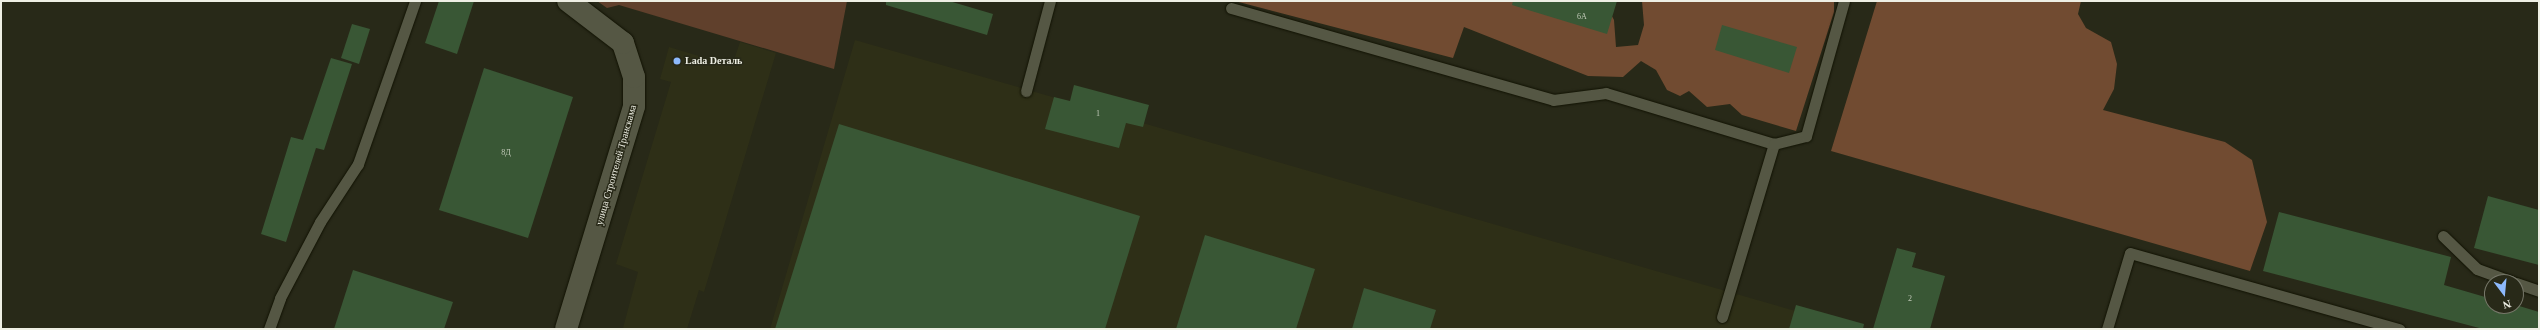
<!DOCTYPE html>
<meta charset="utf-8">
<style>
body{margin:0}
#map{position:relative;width:2540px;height:330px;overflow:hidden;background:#282918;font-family:"Times New Roman",serif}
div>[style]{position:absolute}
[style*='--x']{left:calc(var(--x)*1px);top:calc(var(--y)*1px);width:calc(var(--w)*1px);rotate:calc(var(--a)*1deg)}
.built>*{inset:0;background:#2e2f17}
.green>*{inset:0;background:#60402c}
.forest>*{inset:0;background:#714b31}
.building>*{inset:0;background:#395735}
.roads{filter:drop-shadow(0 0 1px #111203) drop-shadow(0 0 1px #111203)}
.lane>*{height:11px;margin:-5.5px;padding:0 5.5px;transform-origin:5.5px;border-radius:5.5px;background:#555744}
.street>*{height:22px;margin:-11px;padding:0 11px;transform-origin:11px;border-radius:11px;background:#555744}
.dots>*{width:11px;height:11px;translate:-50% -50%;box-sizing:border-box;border:2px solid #282918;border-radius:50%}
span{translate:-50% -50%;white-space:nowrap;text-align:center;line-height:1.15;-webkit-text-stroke:3px #282918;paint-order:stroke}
.number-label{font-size:8px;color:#c1c9b8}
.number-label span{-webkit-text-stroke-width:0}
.poi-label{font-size:10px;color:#eeefe4;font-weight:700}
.left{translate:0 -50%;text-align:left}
.street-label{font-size:10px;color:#eeefe4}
.frame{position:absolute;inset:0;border:2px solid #eeefe4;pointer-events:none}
.north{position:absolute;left:2484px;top:274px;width:40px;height:40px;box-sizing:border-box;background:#282918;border:1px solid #77786a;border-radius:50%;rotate:164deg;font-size:11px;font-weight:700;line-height:16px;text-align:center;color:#eeefe4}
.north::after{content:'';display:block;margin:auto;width:14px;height:18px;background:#8db9fc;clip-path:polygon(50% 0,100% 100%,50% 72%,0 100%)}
</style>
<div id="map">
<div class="built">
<div style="clip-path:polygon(855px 40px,1670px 275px,1858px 329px,770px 329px)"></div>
<div style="clip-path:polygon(740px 42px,776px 53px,704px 292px,699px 290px,687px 329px,623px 328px,638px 272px,616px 264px,671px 82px,660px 79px,669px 47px,732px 66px)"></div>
</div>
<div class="green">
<div style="clip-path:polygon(597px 1px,847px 1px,834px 69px,619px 5px,607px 8px)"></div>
</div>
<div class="forest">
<div style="clip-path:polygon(1235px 1px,1604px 1px,1614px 20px,1616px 47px,1638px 45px,1644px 25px,1642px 1px,1834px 1px,1834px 12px,1796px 131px,1742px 115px,1730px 104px,1707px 107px,1689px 91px,1680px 96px,1667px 90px,1656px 70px,1641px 61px,1623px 77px,1588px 76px,1464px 27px,1453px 58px)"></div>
<div style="clip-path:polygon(1877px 1px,2081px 1px,2078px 14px,2086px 28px,2111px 42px,2117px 64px,2114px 89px,2103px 110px,2225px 142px,2252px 160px,2267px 222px,2250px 271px,1831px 151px)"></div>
</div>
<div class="building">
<div style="clip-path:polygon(439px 1px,474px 1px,457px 54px,425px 43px)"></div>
<div style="clip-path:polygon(886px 1px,949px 1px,993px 14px,987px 35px,886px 5px)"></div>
<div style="clip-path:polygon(1513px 1px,1617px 1px,1607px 34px,1512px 5px)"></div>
<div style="clip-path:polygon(352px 24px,370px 29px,359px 64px,341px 58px)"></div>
<div style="clip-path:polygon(1722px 25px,1797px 47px,1789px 73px,1715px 50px)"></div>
<div style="clip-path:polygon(331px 58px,352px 64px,324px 150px,316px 148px,286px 242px,261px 234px,291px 137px,303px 140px)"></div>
<div style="clip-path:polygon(484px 68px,573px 97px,528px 238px,439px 210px)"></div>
<div style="clip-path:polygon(1074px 85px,1149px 105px,1143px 127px,1126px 123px,1119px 148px,1045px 129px,1054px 97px,1070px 101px)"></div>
<div style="clip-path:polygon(839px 124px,1140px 216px,1105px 329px,775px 329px)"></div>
<div style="clip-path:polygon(2488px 196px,2539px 210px,2539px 265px,2474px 248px)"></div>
<div style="clip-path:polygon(2279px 212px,2451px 257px,2444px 285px,2492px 299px,2492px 306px,2516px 305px,2539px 312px,2539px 329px,2483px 329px,2263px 271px)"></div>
<div style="clip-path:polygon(1205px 235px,1315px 269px,1296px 329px,1176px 329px)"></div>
<div style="clip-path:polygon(1897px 248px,1916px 253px,1912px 267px,1945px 276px,1930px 329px,1873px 329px)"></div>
<div style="clip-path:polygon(353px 270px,453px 302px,444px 329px,334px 329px)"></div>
<div style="clip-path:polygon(1364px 288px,1436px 310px,1430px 329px,1352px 329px)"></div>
<div style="clip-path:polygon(1796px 305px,1864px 324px,1863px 329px,1789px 329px)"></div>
</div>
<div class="roads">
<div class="lane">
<div style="--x:1231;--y:8;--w:335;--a:15.9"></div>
<div style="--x:1553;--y:100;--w:53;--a:-7.5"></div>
<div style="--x:1606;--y:93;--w:176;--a:16.9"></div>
<div style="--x:1026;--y:91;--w:93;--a:-75.1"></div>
<div style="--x:2443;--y:236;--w:47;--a:44.1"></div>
<div style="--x:2477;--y:269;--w:38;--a:20"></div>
<div style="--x:2516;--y:283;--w:24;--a:19"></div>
<div style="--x:1722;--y:317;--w:181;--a:-73.3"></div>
<div style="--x:1774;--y:144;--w:33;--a:-14"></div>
<div style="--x:1806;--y:136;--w:140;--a:-74.3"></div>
<div style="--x:269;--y:329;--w:33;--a:-70"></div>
<div style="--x:280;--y:298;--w:86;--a:-62.2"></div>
<div style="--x:320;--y:222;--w:69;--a:-56.8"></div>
<div style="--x:358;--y:164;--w:173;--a:-70.7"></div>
<div style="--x:2107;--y:329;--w:79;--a:-73.2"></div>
<div style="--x:2130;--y:253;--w:280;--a:15.8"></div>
</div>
<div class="street">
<div style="--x:566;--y:329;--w:233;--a:-73"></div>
<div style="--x:634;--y:106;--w:29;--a:-90"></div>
<div style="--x:634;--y:77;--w:36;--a:-108"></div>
<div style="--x:623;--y:43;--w:69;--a:-142.6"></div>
</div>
</div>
<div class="dots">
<div style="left:677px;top:61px;background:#8db9fc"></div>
</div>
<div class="number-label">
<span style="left:1582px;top:17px">6А</span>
<span style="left:1098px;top:114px">1</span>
<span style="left:506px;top:153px">8Д</span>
<span style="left:1910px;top:299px">2</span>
</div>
<div class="poi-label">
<span class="left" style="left:685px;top:61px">Lada Dеталь</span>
</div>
<div class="street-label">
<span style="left:616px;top:165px;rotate:-74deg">улица Строителей Транскама</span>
</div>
<div class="frame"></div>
<div class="north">N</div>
</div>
